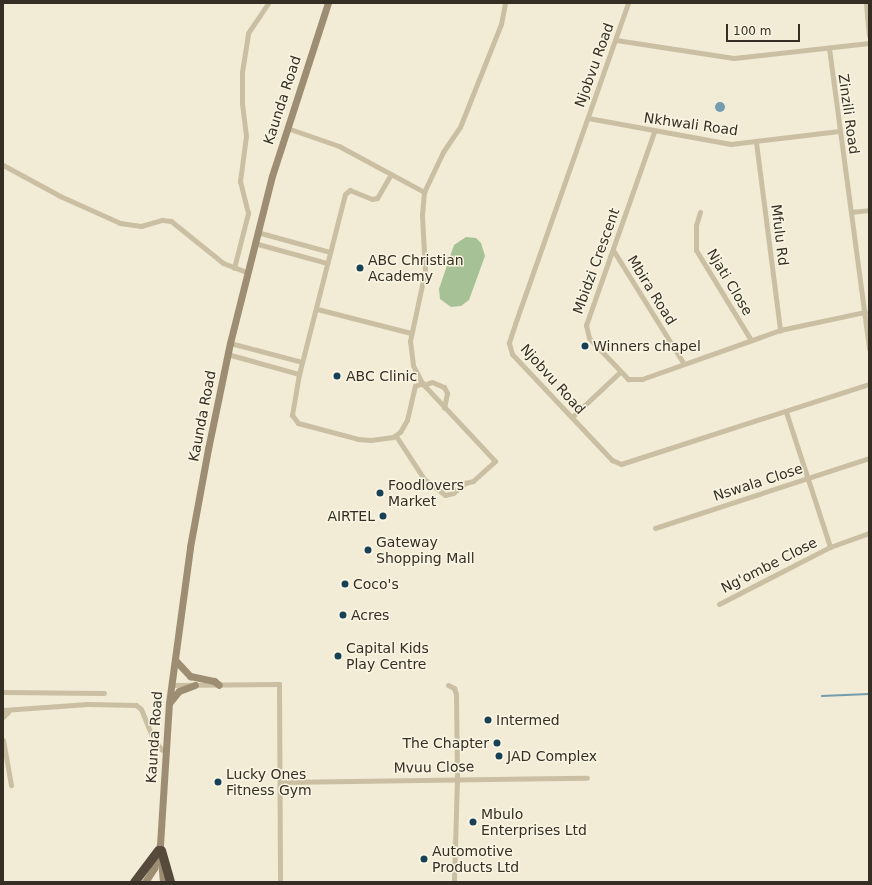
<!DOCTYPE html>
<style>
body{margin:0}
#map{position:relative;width:872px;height:885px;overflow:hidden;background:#f2ecd6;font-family:"DejaVu Sans",sans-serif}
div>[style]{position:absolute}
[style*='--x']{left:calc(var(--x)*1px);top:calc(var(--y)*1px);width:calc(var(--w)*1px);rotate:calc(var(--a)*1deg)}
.green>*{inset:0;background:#a6c196}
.water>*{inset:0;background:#749caf}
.round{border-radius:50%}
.stream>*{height:1.5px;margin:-0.75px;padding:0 0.75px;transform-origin:0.75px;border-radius:0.75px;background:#749caf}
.street>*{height:5px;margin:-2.5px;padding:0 2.5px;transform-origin:2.5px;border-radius:2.5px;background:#cabfa2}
.secondary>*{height:7px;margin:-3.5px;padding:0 3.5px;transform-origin:3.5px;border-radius:3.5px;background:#9d8e73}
.highway>*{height:9px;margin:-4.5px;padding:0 4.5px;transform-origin:4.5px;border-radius:4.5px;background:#554a3b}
.dots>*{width:11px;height:11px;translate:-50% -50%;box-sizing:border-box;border:2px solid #f9f5e2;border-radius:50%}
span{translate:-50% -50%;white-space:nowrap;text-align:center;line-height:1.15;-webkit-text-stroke:3px #f9f5e2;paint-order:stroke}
.street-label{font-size:14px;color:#342e24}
.poi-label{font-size:14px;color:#342e24}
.left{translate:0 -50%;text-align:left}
.right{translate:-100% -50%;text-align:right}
.frame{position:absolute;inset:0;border:4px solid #342e24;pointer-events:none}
.scale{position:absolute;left:726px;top:24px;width:74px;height:18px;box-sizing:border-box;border:2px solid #342e24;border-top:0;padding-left:5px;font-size:12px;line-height:14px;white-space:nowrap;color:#342e24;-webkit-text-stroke:3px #f9f5e2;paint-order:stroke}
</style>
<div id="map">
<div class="green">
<div style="clip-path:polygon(466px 237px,476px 238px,481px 243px,485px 256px,469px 300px,461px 306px,451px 307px,440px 299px,439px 289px,454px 245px)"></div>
</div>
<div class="water">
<div class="round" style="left:715px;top:102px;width:10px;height:10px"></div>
</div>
<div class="stream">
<div style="--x:822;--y:696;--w:47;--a:-2.4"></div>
</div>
<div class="street">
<div style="--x:628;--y:3;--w:340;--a:109.4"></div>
<div style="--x:515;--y:324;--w:20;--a:108"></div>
<div style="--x:509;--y:343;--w:11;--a:75"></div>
<div style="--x:512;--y:354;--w:146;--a:46.7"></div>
<div style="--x:612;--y:460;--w:10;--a:24"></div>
<div style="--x:621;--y:464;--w:261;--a:-17.9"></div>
<div style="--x:866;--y:3;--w:32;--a:85"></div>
<div style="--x:616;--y:40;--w:119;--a:8.7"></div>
<div style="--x:734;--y:58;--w:136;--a:-6.3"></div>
<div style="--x:829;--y:48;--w:304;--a:82.4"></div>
<div style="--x:588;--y:118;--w:145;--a:10.3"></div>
<div style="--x:731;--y:144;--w:109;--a:-6.9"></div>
<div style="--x:287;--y:128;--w:55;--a:19.1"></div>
<div style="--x:339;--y:146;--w:97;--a:28.4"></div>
<div style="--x:654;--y:132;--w:205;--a:109.4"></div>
<div style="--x:586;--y:325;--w:13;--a:77"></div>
<div style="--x:589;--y:338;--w:57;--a:46.4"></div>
<div style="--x:628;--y:379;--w:14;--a:0"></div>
<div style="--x:642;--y:379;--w:146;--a:-19.5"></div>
<div style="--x:780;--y:330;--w:87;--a:-12"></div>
<div style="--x:756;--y:142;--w:190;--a:82.7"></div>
<div style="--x:3;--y:165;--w:65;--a:28.5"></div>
<div style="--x:60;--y:196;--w:66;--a:24.2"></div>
<div style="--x:120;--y:223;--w:21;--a:8"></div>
<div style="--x:141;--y:226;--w:22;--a:-16"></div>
<div style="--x:162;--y:220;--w:9;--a:6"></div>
<div style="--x:171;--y:221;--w:67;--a:38.9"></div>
<div style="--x:223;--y:263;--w:26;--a:21"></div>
<div style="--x:391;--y:174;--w:28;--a:120"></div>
<div style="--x:377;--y:198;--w:5;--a:169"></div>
<div style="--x:372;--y:199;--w:24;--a:-158"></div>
<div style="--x:350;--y:190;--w:6;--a:141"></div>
<div style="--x:345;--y:194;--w:186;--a:104.3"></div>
<div style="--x:299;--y:374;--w:42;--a:99.7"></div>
<div style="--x:292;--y:415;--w:10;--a:53"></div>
<div style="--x:298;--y:423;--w:62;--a:14.9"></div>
<div style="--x:358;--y:439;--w:13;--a:4"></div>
<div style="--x:371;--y:440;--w:22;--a:-8"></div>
<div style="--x:393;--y:437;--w:9;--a:-36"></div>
<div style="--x:400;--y:432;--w:14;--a:-60"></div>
<div style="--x:407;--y:420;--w:35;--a:-77"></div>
<div style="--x:415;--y:386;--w:8;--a:-23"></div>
<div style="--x:700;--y:212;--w:14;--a:107"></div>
<div style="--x:696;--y:225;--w:25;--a:90"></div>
<div style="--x:696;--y:250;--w:105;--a:58.6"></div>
<div style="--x:851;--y:212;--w:18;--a:-6"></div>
<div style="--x:257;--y:232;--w:76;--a:15.3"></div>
<div style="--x:254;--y:243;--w:76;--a:15.3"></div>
<div style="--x:613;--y:250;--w:134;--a:58.1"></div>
<div style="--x:234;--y:268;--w:57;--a:-75.7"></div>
<div style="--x:248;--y:213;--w:33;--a:-104"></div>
<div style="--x:240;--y:181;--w:45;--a:-82.4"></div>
<div style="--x:246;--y:136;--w:33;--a:-97"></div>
<div style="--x:242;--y:103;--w:31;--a:-90"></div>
<div style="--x:242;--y:72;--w:39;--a:-81"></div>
<div style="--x:248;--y:33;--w:36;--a:-56"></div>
<div style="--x:317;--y:309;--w:97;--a:14.3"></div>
<div style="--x:230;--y:343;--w:74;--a:14.8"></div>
<div style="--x:227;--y:354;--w:75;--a:15.5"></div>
<div style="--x:423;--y:385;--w:9;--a:-18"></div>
<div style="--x:432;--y:382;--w:13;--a:23"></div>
<div style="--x:444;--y:387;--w:7;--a:63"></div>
<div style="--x:447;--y:393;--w:15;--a:101"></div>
<div style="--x:786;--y:412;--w:142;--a:71.9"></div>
<div style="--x:830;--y:547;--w:41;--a:-19.7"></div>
<div style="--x:572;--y:417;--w:66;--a:-43.2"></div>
<div style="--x:396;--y:436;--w:51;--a:56.9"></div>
<div style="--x:424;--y:479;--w:26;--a:37"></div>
<div style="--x:445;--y:495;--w:8;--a:-14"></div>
<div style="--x:453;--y:493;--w:16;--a:-40"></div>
<div style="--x:465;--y:483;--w:8;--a:-14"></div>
<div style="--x:473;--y:481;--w:30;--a:-42"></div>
<div style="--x:495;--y:461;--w:107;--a:-133.1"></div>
<div style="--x:422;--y:383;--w:20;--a:-117"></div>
<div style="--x:413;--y:365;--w:24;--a:-97"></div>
<div style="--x:410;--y:341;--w:72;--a:-77.9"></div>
<div style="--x:425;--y:271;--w:56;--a:-93.1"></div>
<div style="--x:422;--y:215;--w:23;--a:-85"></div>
<div style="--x:424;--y:192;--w:44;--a:-64.6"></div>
<div style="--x:443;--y:152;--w:30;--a:-56"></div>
<div style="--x:460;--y:127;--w:111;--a:-68.3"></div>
<div style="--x:501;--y:24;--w:21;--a:-79"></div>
<div style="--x:655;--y:528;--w:225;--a:-18.1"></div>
<div style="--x:719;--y:604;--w:125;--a:-27.2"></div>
<div style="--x:171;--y:685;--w:108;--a:-0.5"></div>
<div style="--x:279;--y:684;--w:198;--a:89.7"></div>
<div style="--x:448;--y:685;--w:7;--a:27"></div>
<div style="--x:454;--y:688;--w:6;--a:72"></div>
<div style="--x:456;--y:694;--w:85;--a:89.3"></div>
<div style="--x:457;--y:779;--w:103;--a:91.7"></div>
<div style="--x:3;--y:692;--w:101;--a:0.6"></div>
<div style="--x:3;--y:710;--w:85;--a:-4"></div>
<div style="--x:88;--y:704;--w:48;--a:1.2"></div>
<div style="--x:136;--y:705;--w:6;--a:39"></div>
<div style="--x:141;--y:709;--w:29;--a:68"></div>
<div style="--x:152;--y:736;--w:16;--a:55"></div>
<div style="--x:161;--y:749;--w:4;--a:27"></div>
<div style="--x:3;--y:717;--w:7;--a:-45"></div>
<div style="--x:3;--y:740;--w:46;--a:79.9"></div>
<div style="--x:282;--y:782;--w:305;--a:-0.8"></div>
</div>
<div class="secondary">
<div style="--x:176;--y:661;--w:21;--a:47"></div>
<div style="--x:190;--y:676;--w:25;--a:12"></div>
<div style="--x:214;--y:681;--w:6;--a:39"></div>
<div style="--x:170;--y:702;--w:14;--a:-51"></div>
<div style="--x:179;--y:691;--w:17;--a:-21"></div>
<div style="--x:145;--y:882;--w:17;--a:-57"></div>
<div style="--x:154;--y:868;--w:16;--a:-75"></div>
<div style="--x:163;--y:882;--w:37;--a:-95"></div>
<div style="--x:160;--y:845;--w:142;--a:-86.4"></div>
<div style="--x:169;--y:703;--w:157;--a:-82.3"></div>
<div style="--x:190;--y:547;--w:100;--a:-79.6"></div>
<div style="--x:208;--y:449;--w:108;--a:-78.3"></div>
<div style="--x:230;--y:343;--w:172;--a:-75.9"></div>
<div style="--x:272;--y:176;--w:182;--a:-72.1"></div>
</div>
<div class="highway">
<div style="--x:161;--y:850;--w:33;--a:74"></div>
<div style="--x:134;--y:882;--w:40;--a:-53"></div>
</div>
<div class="dots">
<div style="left:360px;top:268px;background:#194156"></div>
<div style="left:585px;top:346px;background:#194156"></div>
<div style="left:337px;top:376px;background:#194156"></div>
<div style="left:380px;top:493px;background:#194156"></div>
<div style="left:383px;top:516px;background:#194156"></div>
<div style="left:368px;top:550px;background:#194156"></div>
<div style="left:345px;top:584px;background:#194156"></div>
<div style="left:343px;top:615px;background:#194156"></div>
<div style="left:338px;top:656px;background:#194156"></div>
<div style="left:488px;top:720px;background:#194156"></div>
<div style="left:497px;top:743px;background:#194156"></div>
<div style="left:499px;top:756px;background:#194156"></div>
<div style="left:218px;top:782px;background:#194156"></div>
<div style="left:473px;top:822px;background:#194156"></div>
<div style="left:424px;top:859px;background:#194156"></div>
</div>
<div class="street-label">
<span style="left:594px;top:65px;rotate:-70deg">Njobvu Road</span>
<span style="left:282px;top:100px;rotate:-72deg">Kaunda Road</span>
<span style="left:849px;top:114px;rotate:82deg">Zinzili Road</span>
<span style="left:691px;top:124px;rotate:8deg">Nkhwali Road</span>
<span style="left:780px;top:235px;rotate:83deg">Mfulu Rd</span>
<span style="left:596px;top:261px;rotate:-70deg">Mbidzi Crescent</span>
<span style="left:730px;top:282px;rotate:59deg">Njati Close</span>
<span style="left:652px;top:290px;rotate:58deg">Mbira Road</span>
<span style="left:553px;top:379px;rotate:48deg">Njobvu Road</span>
<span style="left:202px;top:416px;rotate:-79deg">Kaunda Road</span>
<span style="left:758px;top:482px;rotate:-18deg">Nswala Close</span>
<span style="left:769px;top:565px;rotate:-27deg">Ng'ombe Close</span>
<span style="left:154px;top:737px;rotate:-86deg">Kaunda Road</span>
<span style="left:434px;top:767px;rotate:-1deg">Mvuu Close</span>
</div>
<div class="poi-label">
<span class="left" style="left:368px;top:268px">ABC Christian<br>Academy</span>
<span class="left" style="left:593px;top:346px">Winners chapel</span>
<span class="left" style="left:346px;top:376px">ABC Clinic</span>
<span class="left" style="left:388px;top:493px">Foodlovers<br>Market</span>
<span class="right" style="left:375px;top:516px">AIRTEL</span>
<span class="left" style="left:376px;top:550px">Gateway<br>Shopping Mall</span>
<span class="left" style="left:353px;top:584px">Coco's</span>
<span class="left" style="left:351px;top:615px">Acres</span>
<span class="left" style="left:346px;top:656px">Capital Kids<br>Play Centre</span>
<span class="left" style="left:496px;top:720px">Intermed</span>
<span class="right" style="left:489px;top:743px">The Chapter</span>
<span class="left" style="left:507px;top:756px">JAD Complex</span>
<span class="left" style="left:226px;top:782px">Lucky Ones<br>Fitness Gym</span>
<span class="left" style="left:481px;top:822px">Mbulo<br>Enterprises Ltd</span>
<span class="left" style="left:432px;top:859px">Automotive<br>Products Ltd</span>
</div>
<div class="frame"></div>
<div class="scale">100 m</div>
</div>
